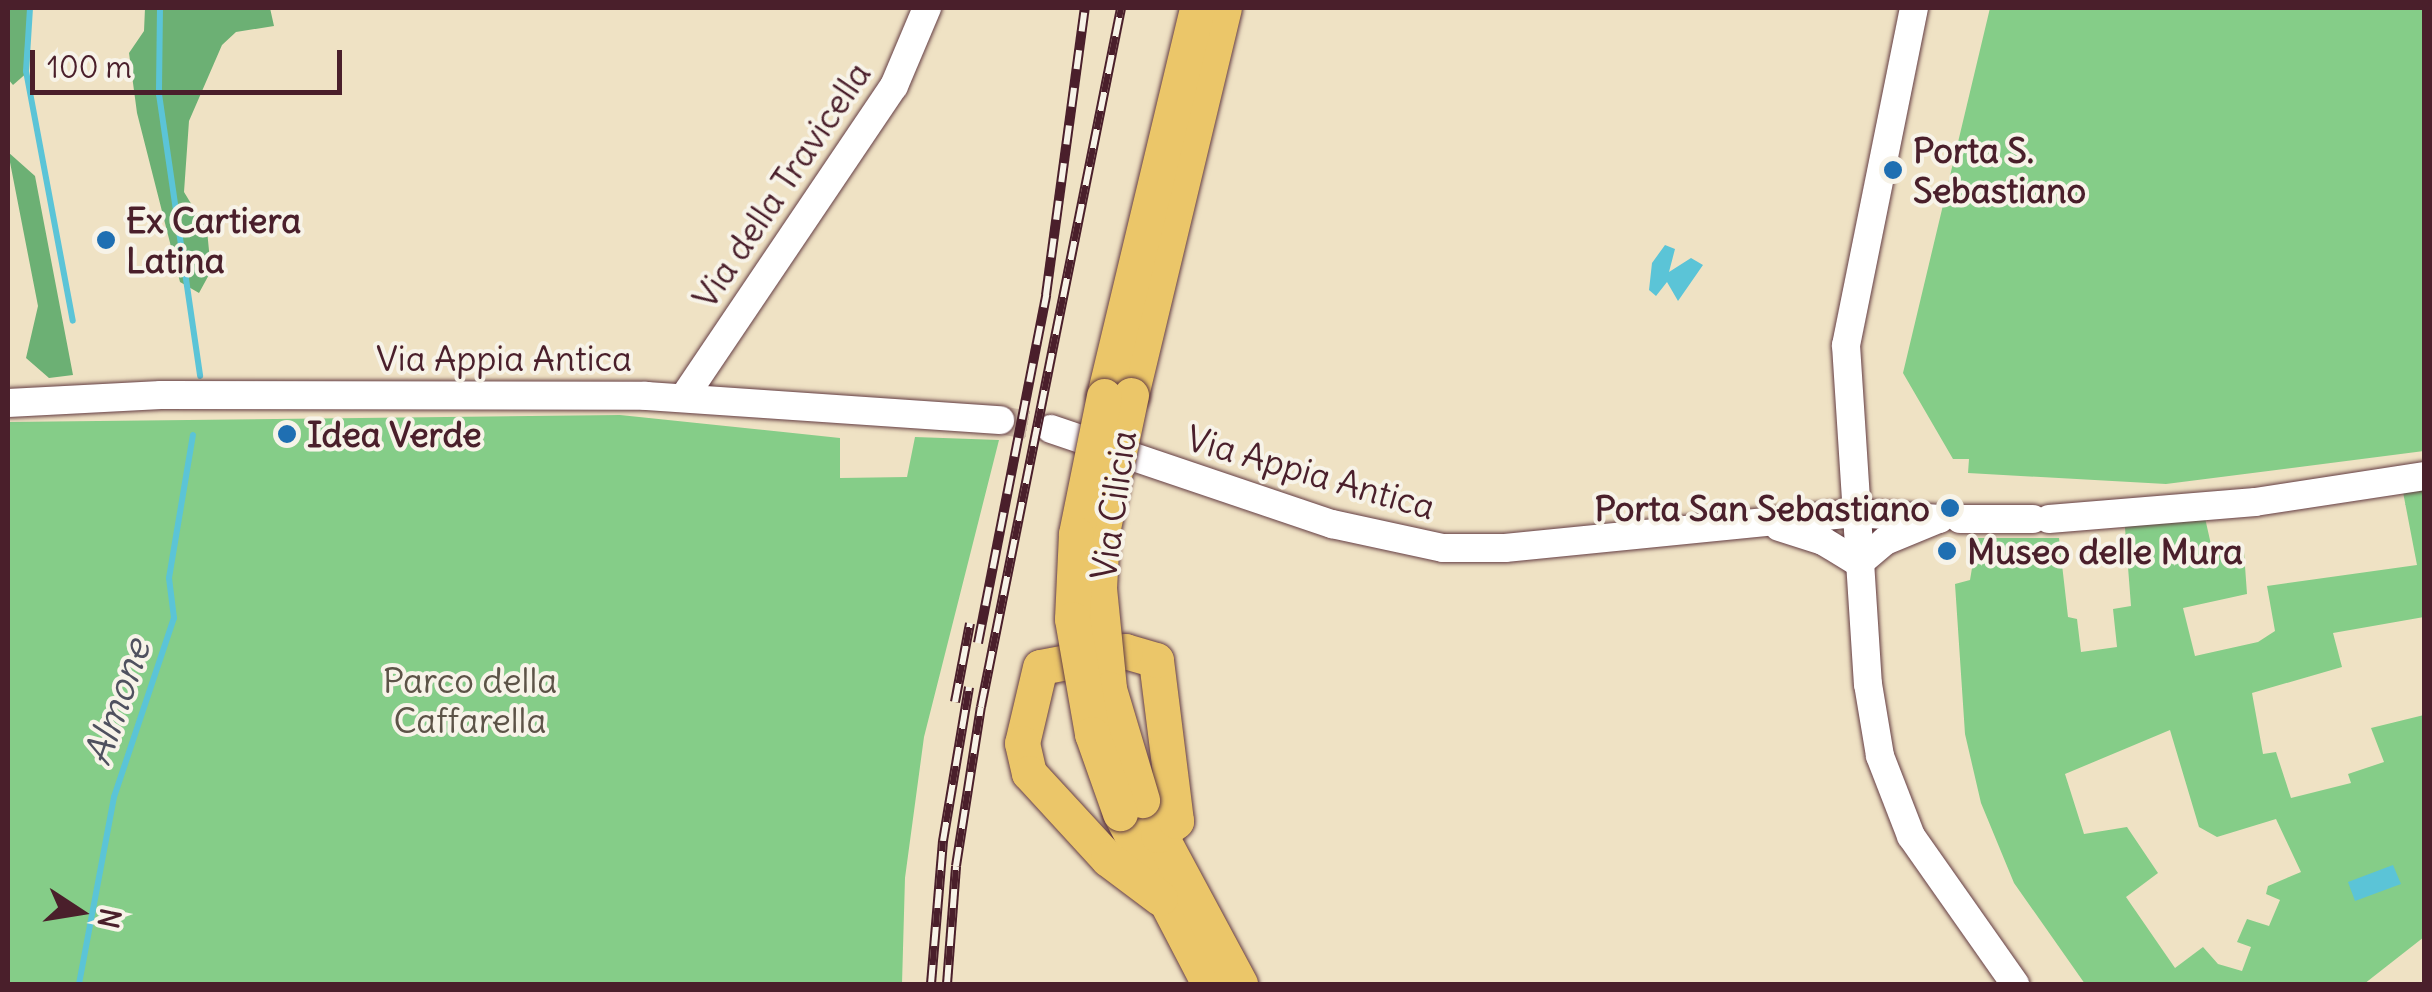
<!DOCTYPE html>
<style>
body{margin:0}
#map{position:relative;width:2432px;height:992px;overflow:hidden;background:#efe2c4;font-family:Delius,sans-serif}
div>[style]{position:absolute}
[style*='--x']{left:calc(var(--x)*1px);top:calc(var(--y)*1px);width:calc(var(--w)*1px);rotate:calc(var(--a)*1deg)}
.green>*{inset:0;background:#85cd88}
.forest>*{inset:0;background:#6cb074}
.water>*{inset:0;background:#5bc4d7}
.stream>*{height:6px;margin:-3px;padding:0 3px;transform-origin:3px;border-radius:3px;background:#5bc4d7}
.minor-tunnel>*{height:28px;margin-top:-14px;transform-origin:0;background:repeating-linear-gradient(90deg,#cebba5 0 28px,transparent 0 42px)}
.roads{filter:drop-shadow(0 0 2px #633c42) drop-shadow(0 0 2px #633c42)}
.minor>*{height:28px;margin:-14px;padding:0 14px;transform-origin:14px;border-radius:14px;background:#fff}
.major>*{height:35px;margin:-17.5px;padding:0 17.5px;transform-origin:17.5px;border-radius:17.5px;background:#ebc669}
.rail>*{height:10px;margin-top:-5px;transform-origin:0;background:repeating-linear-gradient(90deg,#f7f3e8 0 19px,#4a1f2b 0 38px);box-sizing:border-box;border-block:2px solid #4a1f2b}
.bridges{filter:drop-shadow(0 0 2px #633c42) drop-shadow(0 0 2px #633c42)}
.major-bridge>*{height:35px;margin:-17.5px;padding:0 17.5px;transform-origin:17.5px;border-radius:17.5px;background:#ebc669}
.dots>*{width:28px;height:28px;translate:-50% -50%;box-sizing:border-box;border:5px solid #f7f3e8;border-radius:50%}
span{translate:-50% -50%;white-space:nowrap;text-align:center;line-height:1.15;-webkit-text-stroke:8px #f7f3e8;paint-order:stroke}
.poi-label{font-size:35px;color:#4a1f2b;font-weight:700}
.left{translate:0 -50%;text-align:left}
.right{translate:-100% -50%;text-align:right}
.street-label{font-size:35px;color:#4a1f2b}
.park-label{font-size:35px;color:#5c5347}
.water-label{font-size:38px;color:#4f515f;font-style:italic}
.frame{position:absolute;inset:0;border:10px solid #4a1f2b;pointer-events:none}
.north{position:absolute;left:30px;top:862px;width:100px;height:100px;-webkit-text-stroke:8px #f7f3e8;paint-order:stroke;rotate:102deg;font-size:28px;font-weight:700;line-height:40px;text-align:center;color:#4a1f2b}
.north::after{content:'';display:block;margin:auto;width:35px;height:45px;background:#4a1f2b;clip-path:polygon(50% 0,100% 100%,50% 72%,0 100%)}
.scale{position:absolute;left:30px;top:50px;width:312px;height:45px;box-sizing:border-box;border:5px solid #4a1f2b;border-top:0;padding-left:12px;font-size:30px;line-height:35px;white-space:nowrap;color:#4a1f2b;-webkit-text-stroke:8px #f7f3e8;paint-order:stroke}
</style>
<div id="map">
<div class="green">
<div style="clip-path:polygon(1990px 8px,2424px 8px,2424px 451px,2166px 484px,1968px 473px,1969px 459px,1953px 459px,1903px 373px)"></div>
<div style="clip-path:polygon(620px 415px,840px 438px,840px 478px,907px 477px,915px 437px,999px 440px,924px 737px,905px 878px,902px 984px,8px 984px,8px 422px)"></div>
<div style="clip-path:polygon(evenodd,2424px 487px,2424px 617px,2333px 633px,2342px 667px,2252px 693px,2263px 754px,2276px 752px,2291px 798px,2351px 783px,2348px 774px,2384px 762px,2371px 728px,2424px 715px,2424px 937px,2364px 984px,2085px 984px,2014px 883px,1981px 803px,1965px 734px,1955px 584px,1970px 580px,1977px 538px,2059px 538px,2068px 617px,2077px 619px,2081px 652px,2117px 647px,2113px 609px,2131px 606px,2124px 515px,2203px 509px,2212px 549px,2244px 552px,2247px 594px,2183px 608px,2195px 656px,2258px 642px,2275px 631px,2267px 586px,2417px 565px,2403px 492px,2424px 487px,2170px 730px,2199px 827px,2217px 837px,2276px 819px,2301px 872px,2268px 886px,2266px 894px,2280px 900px,2269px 926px,2247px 919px,2237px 942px,2251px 947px,2242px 971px,2218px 964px,2203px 947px,2175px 968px,2126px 897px,2158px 873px,2127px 827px,2084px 834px,2065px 774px,2170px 730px)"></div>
</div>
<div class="forest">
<div style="clip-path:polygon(8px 8px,31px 8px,29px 71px,13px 85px,8px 79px)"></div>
<div style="clip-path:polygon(145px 8px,270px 8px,274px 26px,236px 32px,222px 45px,189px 121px,184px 192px,207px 230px,211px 271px,199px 293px,180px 282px,137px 113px,129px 53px,144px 31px)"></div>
<div style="clip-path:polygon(8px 152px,35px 176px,73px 375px,49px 378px,26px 358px,38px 306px)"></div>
</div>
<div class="water">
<div style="clip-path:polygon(1665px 245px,1675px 249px,1669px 272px,1691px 258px,1703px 265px,1678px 301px,1667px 282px,1656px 296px,1649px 290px,1652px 263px)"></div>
<div style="clip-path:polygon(2393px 865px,2401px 884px,2355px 901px,2348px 882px)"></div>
</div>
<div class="stream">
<div style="--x:30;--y:8;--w:63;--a:93.6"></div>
<div style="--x:26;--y:71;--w:254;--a:79.4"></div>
<div style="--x:160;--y:8;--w:86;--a:90.7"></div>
<div style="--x:159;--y:94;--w:285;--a:81.7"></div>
<div style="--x:79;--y:984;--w:190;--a:-79.4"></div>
<div style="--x:114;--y:797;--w:189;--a:-71.5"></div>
<div style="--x:174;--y:618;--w:40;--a:-97.1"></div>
<div style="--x:169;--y:578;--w:145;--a:-80.5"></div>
</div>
<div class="minor-tunnel">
<div style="--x:1000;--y:420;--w:52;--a:10"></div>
</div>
<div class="roads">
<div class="minor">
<div style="--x:1914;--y:8;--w:344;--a:101.4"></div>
<div style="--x:1846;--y:345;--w:340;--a:86.3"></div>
<div style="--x:1868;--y:684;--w:73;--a:80.5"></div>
<div style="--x:1880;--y:756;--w:86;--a:68.8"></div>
<div style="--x:1911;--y:836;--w:181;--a:54.9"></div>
<div style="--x:684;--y:397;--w:375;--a:-56"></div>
<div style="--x:894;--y:86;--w:85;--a:-67.1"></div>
<div style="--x:8;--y:403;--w:153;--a:-3"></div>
<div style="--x:161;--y:395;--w:485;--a:0.1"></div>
<div style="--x:646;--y:396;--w:355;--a:3.9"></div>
<div style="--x:1051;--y:429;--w:297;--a:18.7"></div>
<div style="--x:1332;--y:524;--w:114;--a:12.2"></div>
<div style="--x:1443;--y:548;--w:62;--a:0"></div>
<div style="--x:1505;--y:548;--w:353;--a:-5.7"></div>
<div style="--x:1856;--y:513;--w:84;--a:4.1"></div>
<div style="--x:1960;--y:519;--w:73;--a:0"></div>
<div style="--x:2049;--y:519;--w:207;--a:-4.7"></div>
<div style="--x:2255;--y:502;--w:171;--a:-8.7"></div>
<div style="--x:1779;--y:527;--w:46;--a:17.7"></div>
<div style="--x:1823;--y:541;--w:42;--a:31.4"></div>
<div style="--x:1859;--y:563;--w:34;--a:-40"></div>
<div style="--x:1885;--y:541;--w:55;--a:-22.4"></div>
</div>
<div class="major">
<div style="--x:1131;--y:395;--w:398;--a:-76.5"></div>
<div style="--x:1104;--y:396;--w:399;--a:-76.5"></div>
<div style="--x:1120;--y:813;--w:193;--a:62.5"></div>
<div style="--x:1149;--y:814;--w:193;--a:61.8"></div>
<div style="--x:1158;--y:835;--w:23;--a:-38"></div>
<div style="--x:1176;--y:821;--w:162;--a:-97.1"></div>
<div style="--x:1156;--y:660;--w:32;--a:-164"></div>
<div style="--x:1125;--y:651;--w:86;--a:169.3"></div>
<div style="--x:1040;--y:667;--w:78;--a:103.3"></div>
<div style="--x:1022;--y:743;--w:31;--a:77"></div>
<div style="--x:1029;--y:773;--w:117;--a:47.4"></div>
<div style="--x:1108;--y:859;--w:65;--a:36.9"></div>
</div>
</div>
<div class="rail">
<div style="--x:978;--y:643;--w:355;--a:-78.9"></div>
<div style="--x:1046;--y:295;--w:290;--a:-82.3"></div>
<div style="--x:955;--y:702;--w:80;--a:-79.2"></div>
<div style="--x:931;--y:984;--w:144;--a:-85.2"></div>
<div style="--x:943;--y:841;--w:156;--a:-80.4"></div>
<div style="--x:947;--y:984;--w:118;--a:-85.6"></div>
<div style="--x:956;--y:866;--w:161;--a:-81.1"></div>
<div style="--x:981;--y:707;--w:713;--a:-78.67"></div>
</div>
<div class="bridges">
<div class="major-bridge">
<div style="--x:1131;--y:395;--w:141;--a:101.9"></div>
<div style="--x:1102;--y:533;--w:55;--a:93.1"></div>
<div style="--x:1099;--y:588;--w:101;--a:84.3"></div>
<div style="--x:1109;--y:689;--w:116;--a:73.4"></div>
<div style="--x:1104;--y:396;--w:141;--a:101.5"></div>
<div style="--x:1076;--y:534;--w:85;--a:92.7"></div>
<div style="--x:1072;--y:619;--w:117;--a:80.1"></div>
<div style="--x:1092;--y:734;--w:84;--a:70.5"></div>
</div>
</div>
<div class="dots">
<div style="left:1893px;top:170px;background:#1f6fb2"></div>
<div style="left:106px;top:240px;background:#1f6fb2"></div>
<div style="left:287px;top:434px;background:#1f6fb2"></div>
<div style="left:1950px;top:508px;background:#1f6fb2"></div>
<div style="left:1947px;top:551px;background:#1f6fb2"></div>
</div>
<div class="poi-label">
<span class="left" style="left:1913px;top:170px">Porta S.<br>Sebastiano</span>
<span class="left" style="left:126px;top:240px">Ex Cartiera<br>Latina</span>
<span class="left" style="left:307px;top:434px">Idea Verde</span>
<span class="right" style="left:1930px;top:508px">Porta San Sebastiano</span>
<span class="left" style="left:1967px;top:551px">Museo delle Mura</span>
</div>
<div class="street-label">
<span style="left:781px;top:185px;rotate:-56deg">Via della Travicella</span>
<span style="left:504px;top:358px">Via Appia Antica</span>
<span style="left:1311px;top:472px;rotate:16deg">Via Appia Antica</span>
<span style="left:1113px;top:505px;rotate:-82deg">Via Cilicia</span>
</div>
<div class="park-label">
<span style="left:470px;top:700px">Parco della<br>Caffarella</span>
</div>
<div class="water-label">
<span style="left:117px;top:702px;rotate:-71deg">Almone</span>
</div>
<div class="frame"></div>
<div class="north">N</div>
<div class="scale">100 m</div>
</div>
